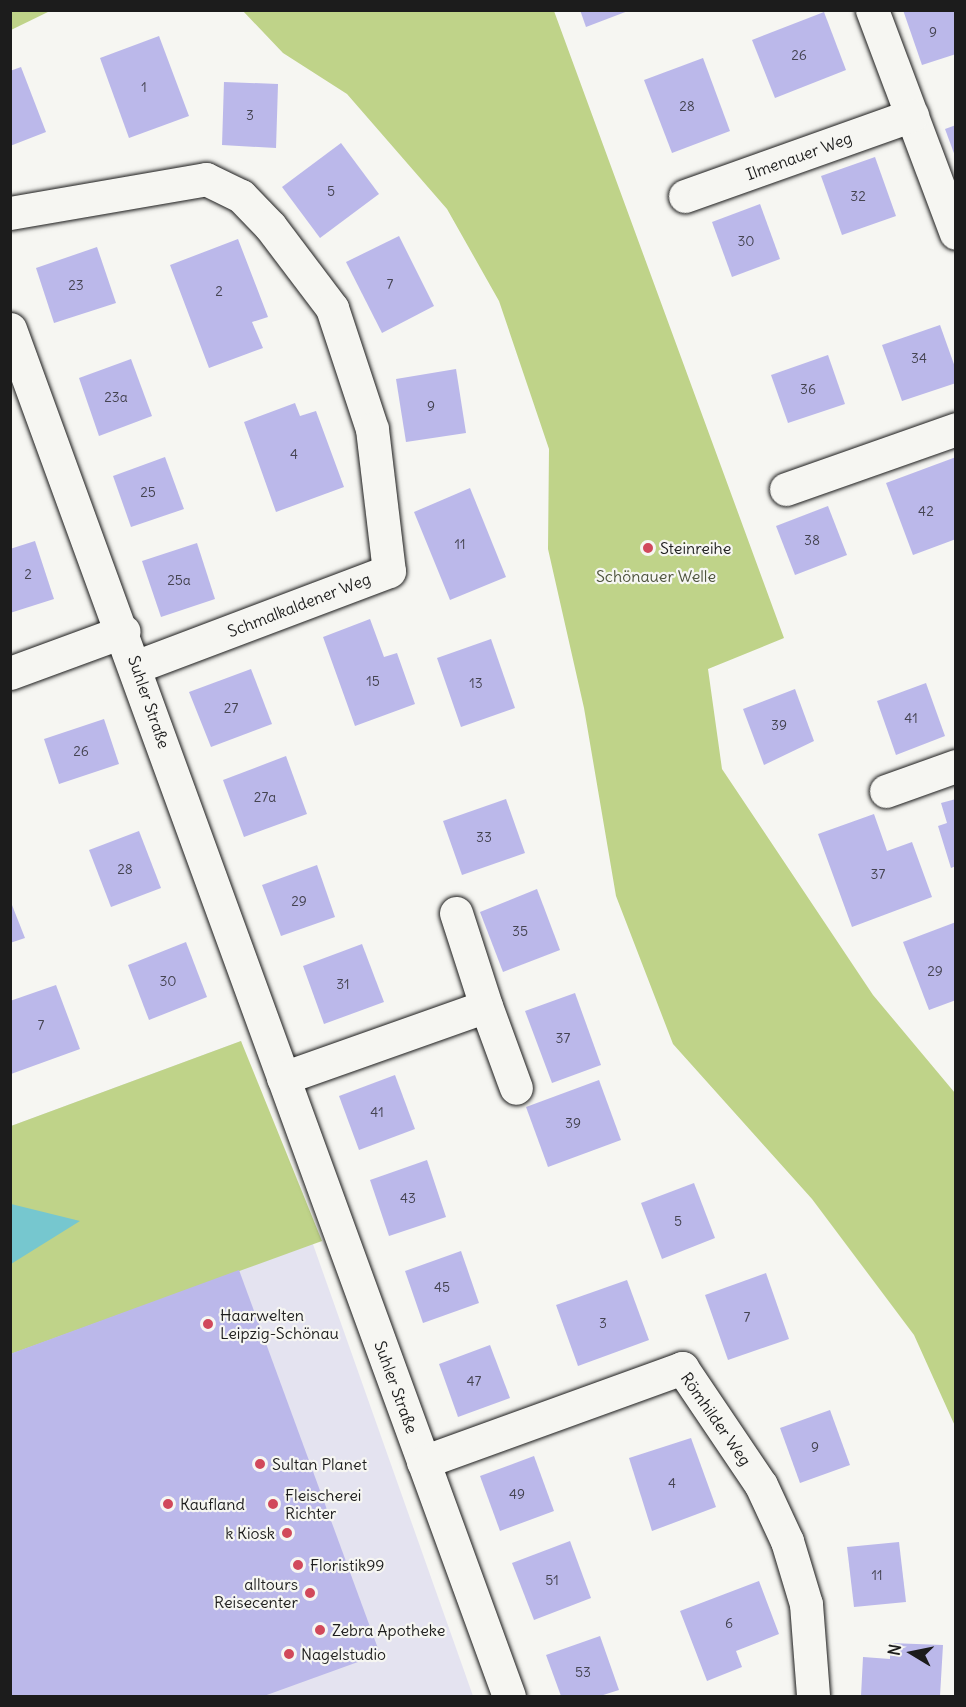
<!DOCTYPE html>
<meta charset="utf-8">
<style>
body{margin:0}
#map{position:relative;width:966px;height:1707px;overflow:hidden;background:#f6f6f2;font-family:Delius,sans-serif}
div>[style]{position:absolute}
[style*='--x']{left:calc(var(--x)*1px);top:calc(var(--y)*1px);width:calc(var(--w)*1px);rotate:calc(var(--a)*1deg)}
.built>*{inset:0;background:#e4e3f0}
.green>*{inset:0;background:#bfd389}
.water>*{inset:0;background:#76c7cf}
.building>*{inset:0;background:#bbb8ea}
.roads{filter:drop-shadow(0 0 2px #1c1c1c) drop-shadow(0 0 2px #1c1c1c)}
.street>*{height:33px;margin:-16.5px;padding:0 16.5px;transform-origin:16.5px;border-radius:16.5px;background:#f6f6f2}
.dots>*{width:16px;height:16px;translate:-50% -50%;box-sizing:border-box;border:3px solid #f6f6f2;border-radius:50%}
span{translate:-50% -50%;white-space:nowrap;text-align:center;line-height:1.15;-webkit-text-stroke:4.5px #f6f6f2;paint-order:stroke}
.number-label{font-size:14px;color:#444350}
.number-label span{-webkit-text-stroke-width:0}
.street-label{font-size:16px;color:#1c1c1c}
.poi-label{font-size:16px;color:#1c1c1c}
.left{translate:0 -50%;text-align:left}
.right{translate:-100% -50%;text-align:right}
.park-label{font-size:16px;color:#4d533d}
.frame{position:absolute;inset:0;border:12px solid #1c1c1c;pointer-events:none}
.north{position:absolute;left:882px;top:1623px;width:60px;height:60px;-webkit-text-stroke:4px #f6f6f2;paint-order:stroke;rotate:280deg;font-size:16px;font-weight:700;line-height:24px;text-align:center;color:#1c1c1c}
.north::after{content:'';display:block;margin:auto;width:21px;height:27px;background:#1c1c1c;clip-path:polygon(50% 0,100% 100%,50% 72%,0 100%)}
</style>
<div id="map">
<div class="built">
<div style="clip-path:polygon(241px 1041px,473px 1696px,11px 1696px,11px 1126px)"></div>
</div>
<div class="green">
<div style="clip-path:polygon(11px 10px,50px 10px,50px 11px,11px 30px)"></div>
<div style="clip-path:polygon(243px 11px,554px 11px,784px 638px,708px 669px,722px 769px,873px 995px,955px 1093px,955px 1426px,914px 1335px,812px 1199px,673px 1044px,616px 896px,584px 708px,548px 549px,549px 449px,499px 301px,447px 209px,347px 94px,283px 53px)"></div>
<div style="clip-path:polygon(241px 1041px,322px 1241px,11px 1354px,11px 1126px)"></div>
</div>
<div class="water">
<div style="clip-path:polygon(11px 1204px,80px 1221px,11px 1264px)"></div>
</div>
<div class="building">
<div style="clip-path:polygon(580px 10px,628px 10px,628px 11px,586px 27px)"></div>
<div style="clip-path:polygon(903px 10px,956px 10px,956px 54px,922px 65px)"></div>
<div style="clip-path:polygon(824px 12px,846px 70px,775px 98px,752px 40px)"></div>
<div style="clip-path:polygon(159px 36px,189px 116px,129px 138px,100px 58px)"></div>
<div style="clip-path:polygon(703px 58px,730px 131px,672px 153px,644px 80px)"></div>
<div style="clip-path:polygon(21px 67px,46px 132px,10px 146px,10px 71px)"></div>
<div style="clip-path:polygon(224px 82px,278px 84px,276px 148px,222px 145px)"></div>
<div style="clip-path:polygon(956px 125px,956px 156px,955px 156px,945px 129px)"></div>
<div style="clip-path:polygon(341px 143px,379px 194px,320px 238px,282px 187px)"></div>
<div style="clip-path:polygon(875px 157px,896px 216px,842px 235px,821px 176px)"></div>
<div style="clip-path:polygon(760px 204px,780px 259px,732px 277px,712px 222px)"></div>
<div style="clip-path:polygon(399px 236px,434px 306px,382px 333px,346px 262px)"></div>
<div style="clip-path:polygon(238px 239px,268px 317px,252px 322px,263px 348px,209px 368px,170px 265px)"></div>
<div style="clip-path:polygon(97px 247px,116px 303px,54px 323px,36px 268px)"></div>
<div style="clip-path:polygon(940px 325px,956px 370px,956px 383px,902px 401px,882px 345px)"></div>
<div style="clip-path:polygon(828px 355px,845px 404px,788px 423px,771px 375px)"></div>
<div style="clip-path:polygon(131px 359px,152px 416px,99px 436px,79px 378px)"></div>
<div style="clip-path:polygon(456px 369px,466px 433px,406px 442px,396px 379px)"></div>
<div style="clip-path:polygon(295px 403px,300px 416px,316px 411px,344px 487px,276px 512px,244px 422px)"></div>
<div style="clip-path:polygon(165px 457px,184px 509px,131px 527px,113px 476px)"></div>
<div style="clip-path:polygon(956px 457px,956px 539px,913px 555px,886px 483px)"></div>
<div style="clip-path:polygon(470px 488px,506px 577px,450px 600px,414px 512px)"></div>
<div style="clip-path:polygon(828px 506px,847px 555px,795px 575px,776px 526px)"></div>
<div style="clip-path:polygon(35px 541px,54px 599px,10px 613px,10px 549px)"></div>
<div style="clip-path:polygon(197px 543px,215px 599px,161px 617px,142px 561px)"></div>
<div style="clip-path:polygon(370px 619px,384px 657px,397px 653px,415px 704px,355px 726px,323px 637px)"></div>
<div style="clip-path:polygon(491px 639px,515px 708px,461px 727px,437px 658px)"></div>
<div style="clip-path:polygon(251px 669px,272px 724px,211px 747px,189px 692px)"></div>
<div style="clip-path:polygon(926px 683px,945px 736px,896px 755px,877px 701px)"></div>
<div style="clip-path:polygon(795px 689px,814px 741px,764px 765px,743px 709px)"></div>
<div style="clip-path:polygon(104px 719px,119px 764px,59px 784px,44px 739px)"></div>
<div style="clip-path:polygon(286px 756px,307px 814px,244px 837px,223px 780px)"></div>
<div style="clip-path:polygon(506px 799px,525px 853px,462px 875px,443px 821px)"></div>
<div style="clip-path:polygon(956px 799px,956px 866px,951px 868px,938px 826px,947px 823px,941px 803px)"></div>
<div style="clip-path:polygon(874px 814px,887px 851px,912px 842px,932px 897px,852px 927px,818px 834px)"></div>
<div style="clip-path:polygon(139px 831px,161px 888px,111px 907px,89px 850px)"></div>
<div style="clip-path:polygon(317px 865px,335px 917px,281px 936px,262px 885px)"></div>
<div style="clip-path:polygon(537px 889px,560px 950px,503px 972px,480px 912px)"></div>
<div style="clip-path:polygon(10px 900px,25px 938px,10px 943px)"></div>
<div style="clip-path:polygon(956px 922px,956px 1000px,929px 1010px,903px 942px)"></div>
<div style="clip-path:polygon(186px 942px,207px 997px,149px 1020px,128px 965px)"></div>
<div style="clip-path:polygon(362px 944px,384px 1002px,324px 1024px,303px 966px)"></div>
<div style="clip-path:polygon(56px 985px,80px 1049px,11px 1074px,10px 1001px)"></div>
<div style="clip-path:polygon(575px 993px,601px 1065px,552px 1083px,525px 1011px)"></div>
<div style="clip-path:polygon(395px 1075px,415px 1129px,359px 1150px,339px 1096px)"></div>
<div style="clip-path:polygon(599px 1080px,621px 1140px,548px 1167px,526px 1107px)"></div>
<div style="clip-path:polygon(427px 1160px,446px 1217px,389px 1236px,370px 1180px)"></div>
<div style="clip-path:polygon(694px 1183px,715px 1238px,662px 1259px,641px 1203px)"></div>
<div style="clip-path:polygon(461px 1251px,479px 1303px,423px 1323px,405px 1271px)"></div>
<div style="clip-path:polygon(239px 1270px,380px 1654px,264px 1696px,10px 1696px,10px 1354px)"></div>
<div style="clip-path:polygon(766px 1273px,789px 1339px,728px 1360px,705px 1295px)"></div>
<div style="clip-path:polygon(627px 1280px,649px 1340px,578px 1366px,556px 1305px)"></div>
<div style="clip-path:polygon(490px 1345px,510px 1398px,458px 1417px,439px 1364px)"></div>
<div style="clip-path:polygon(830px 1410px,850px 1465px,800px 1483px,780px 1428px)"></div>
<div style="clip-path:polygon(691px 1438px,716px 1507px,652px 1531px,629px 1458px)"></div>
<div style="clip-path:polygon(534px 1456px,554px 1511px,500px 1531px,480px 1476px)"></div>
<div style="clip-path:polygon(570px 1541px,591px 1598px,534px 1620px,512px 1563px)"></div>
<div style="clip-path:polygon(899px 1542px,906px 1602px,854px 1607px,847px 1547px)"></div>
<div style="clip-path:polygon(759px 1581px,779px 1634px,736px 1651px,742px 1667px,707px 1681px,680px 1611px)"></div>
<div style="clip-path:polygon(600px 1636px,619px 1690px,600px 1696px,561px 1696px,546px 1655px)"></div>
<div style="clip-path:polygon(890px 1643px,943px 1645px,940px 1696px,861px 1696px,863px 1657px,890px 1659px)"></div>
</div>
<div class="roads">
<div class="street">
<div style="--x:872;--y:10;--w:238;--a:69.4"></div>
<div style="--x:685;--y:196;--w:241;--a:-19.6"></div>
<div style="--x:10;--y:213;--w:199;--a:-9.8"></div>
<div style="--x:206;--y:179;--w:39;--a:26"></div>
<div style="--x:241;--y:196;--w:42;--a:46"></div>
<div style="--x:270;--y:226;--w:103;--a:52.9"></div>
<div style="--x:332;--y:308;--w:127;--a:71.7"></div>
<div style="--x:372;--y:429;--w:143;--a:83.2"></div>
<div style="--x:389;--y:571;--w:269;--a:159.3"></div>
<div style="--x:10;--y:329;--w:1455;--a:69.95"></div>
<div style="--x:786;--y:489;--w:180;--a:-19.4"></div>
<div style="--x:10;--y:673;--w:121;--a:-20.2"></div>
<div style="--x:886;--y:791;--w:74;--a:-19.7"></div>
<div style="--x:456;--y:913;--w:98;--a:72.1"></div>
<div style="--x:283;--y:1078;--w:215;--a:-19.5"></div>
<div style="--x:486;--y:1006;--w:87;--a:69.9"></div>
<div style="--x:423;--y:1462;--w:276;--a:-19.9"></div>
<div style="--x:682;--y:1368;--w:141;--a:56"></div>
<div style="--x:761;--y:1485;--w:62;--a:65.1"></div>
<div style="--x:787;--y:1541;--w:66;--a:73.2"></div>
<div style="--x:806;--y:1604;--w:92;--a:85.6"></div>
</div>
</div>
<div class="dots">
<div style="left:648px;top:548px;background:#d1495b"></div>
<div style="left:208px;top:1324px;background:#d1495b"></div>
<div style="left:260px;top:1464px;background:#d1495b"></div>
<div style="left:168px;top:1504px;background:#d1495b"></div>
<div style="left:273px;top:1504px;background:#d1495b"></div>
<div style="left:287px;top:1533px;background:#d1495b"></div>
<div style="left:298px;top:1565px;background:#d1495b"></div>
<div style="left:310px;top:1593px;background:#d1495b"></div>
<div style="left:320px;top:1630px;background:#d1495b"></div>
<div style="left:289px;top:1654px;background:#d1495b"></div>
</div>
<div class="number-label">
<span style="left:933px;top:32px">9</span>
<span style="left:799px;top:55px">26</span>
<span style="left:144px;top:87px">1</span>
<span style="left:687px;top:106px">28</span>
<span style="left:250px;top:115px">3</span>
<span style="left:331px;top:191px">5</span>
<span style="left:858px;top:196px">32</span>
<span style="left:746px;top:241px">30</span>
<span style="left:390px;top:284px">7</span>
<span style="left:76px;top:285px">23</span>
<span style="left:219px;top:291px">2</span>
<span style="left:919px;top:358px">34</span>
<span style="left:808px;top:389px">36</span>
<span style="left:116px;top:397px">23a</span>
<span style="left:431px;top:406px">9</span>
<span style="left:294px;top:454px">4</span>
<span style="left:148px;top:492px">25</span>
<span style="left:926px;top:511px">42</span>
<span style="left:812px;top:540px">38</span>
<span style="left:460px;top:544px">11</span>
<span style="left:28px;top:574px">2</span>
<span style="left:179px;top:580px">25a</span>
<span style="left:373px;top:681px">15</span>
<span style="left:476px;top:683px">13</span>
<span style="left:231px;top:708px">27</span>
<span style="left:911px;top:718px">41</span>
<span style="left:779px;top:725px">39</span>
<span style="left:81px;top:751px">26</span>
<span style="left:265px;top:797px">27a</span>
<span style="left:484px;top:837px">33</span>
<span style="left:125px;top:869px">28</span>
<span style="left:878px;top:874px">37</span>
<span style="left:299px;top:901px">29</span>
<span style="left:520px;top:931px">35</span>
<span style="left:935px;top:971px">29</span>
<span style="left:168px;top:981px">30</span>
<span style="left:343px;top:984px">31</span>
<span style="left:41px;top:1025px">7</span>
<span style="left:563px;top:1038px">37</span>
<span style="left:377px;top:1112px">41</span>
<span style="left:573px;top:1123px">39</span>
<span style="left:408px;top:1198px">43</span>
<span style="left:678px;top:1221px">5</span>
<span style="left:442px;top:1287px">45</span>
<span style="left:747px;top:1317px">7</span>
<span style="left:603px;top:1323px">3</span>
<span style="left:474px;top:1381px">47</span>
<span style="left:815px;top:1447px">9</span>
<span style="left:672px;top:1483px">4</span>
<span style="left:517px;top:1494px">49</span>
<span style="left:877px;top:1575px">11</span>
<span style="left:552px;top:1580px">51</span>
<span style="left:729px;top:1623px">6</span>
<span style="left:583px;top:1672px">53</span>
</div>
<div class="street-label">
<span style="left:799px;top:156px;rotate:-20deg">Ilmenauer Weg</span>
<span style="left:299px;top:605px;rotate:-21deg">Schmalkaldener Weg</span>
<span style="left:149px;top:702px;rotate:71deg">Suhler Straße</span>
<span style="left:396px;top:1387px;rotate:70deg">Suhler Straße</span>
<span style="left:716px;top:1419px;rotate:55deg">Römhilder Weg</span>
</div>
<div class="poi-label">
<span class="left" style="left:660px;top:548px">Steinreihe</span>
<span class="left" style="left:220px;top:1324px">Haarwelten<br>Leipzig-Schönau</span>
<span class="left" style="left:272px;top:1464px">Sultan Planet</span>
<span class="left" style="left:285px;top:1504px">Fleischerei<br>Richter</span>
<span class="left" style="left:180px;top:1504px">Kaufland</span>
<span class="right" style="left:275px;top:1533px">k Kiosk</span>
<span class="left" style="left:310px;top:1565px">Floristik99</span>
<span class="right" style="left:298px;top:1593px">alltours<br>Reisecenter</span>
<span class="left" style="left:332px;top:1630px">Zebra Apotheke</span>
<span class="left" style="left:301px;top:1654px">Nagelstudio</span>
</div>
<div class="park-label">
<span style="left:656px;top:576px">Schönauer Welle</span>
</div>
<div class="frame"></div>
<div class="north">N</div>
</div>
